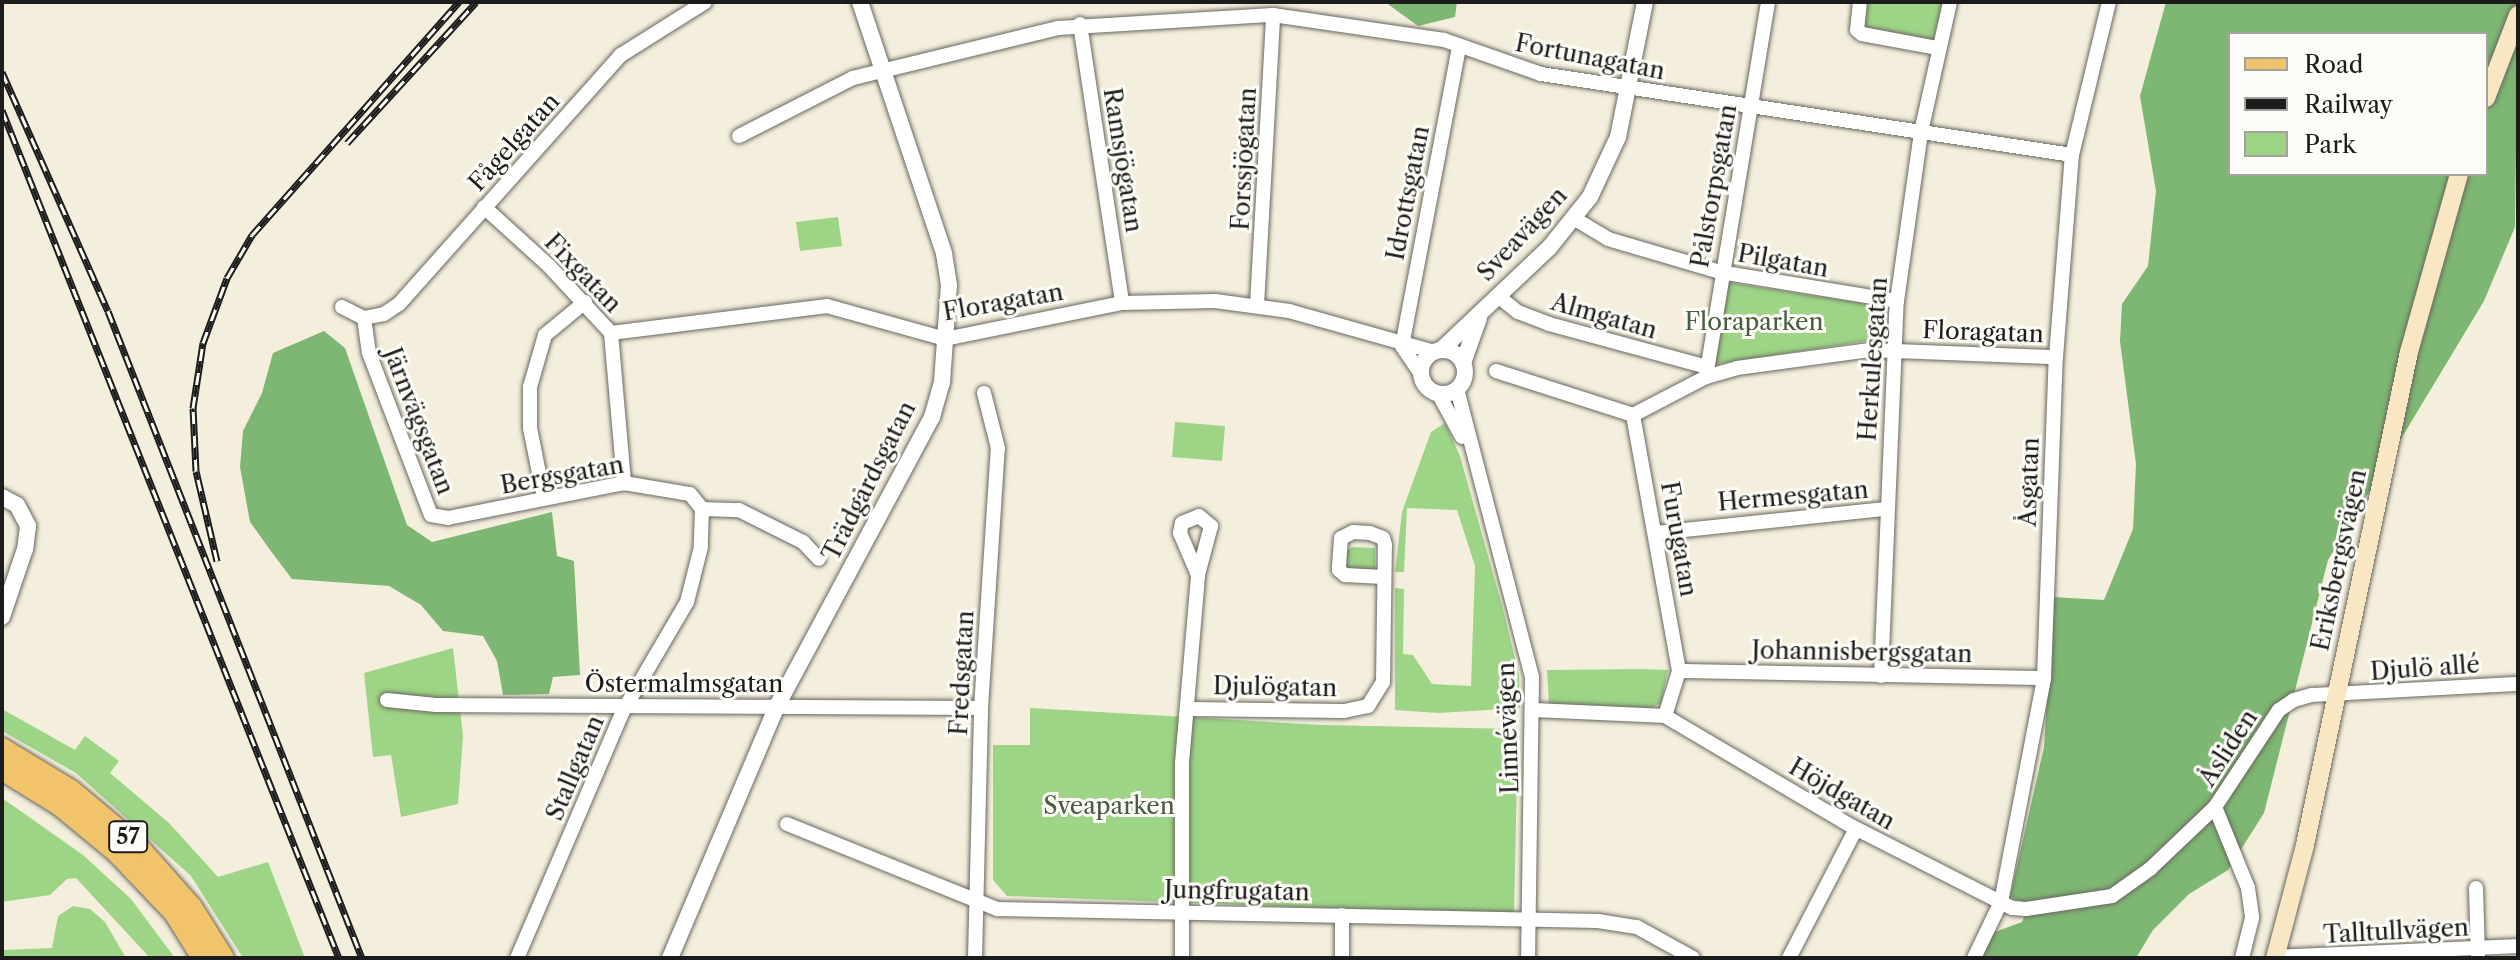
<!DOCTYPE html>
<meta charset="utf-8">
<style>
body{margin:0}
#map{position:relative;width:2520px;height:960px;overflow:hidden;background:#f4efdc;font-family:"Libre Caslon Text",serif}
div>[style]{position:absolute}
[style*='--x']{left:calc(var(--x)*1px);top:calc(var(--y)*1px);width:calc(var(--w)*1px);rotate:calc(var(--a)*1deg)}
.green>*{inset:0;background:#9dd486}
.forest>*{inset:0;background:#7eb673}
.roads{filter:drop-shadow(0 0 2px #68665f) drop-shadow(0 0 2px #68665f)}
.minor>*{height:14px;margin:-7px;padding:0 7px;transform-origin:7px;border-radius:7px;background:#fff}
.tertiary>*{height:16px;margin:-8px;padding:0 8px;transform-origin:8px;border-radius:8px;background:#fff}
.tertiary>.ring{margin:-8px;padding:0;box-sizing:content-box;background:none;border:16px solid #fff;border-radius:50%}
.secondary>*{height:18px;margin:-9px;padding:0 9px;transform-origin:9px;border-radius:9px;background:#f9e7c3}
.primary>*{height:20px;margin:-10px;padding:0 10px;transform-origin:10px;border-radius:10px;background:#f1c36a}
.rail>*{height:7px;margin-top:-3.5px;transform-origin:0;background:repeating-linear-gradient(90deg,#fdfcf7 0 12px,#1c1c1c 0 24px);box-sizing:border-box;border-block:2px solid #1c1c1c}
span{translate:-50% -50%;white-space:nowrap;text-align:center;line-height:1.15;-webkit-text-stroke:6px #fdfcf7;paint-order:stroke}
.shield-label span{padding:2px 6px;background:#fdfcf7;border:2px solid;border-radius:6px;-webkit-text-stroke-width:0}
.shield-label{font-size:22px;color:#1c1c1c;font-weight:700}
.street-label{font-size:24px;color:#1c1c1c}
.park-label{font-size:24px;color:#495c41}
.frame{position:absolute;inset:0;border:4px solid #1c1c1c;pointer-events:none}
.legend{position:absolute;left:2228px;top:32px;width:260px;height:144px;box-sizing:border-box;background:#fdfcf7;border:2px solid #a3a29f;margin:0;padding:10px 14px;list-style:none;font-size:24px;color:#1c1c1c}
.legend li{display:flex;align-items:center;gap:16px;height:40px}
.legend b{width:40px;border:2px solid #a3a29f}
</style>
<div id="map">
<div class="green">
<div style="clip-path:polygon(1866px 2px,1943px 2px,1933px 41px,1861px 28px)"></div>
<div style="clip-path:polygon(838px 217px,842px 246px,800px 251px,796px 222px)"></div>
<div style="clip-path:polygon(1725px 282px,1887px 307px,1885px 338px,1716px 364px,1712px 358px)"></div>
<div style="clip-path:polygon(1175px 422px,1225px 426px,1222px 461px,1172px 457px)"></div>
<div style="clip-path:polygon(1445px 423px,1460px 456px,1503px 609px,1519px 675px,1520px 708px,1438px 713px,1395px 710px,1395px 588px,1404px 589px,1403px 654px,1413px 655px,1432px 684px,1471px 686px,1475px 566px,1457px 510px,1407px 508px,1404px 572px,1395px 572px,1402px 512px,1431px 432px)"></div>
<div style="clip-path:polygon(1352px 547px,1375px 548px,1375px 570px,1346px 568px,1346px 551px)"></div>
<div style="clip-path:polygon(453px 648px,463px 736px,458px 804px,401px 817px,391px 755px,373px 757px,364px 673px)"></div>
<div style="clip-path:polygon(1547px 670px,1640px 669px,1668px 670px,1661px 703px,1646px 711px,1549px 704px)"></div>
<div style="clip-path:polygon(1030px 708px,1322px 725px,1518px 729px,1514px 915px,1007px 896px,993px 880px,993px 745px,1030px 745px)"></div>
<div style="clip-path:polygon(2px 709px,75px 750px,85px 736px,119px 761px,110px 773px,169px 823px,218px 877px,268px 862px,305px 958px,243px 958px,191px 876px,76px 773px,4px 732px)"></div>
<div style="clip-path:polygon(2px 798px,83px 855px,131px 899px,175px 958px,150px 958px,76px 878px,67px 879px,50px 895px,2px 902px)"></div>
<div style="clip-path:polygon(73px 906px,90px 909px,105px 922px,126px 958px,2px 958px,2px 950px,52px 948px,58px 916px)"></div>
</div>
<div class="forest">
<div style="clip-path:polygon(1385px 2px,1457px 2px,1455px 17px,1418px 26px)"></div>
<div style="clip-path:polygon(evenodd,2166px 2px,2518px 2px,2515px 227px,2484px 301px,2328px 560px,2264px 813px,2228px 870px,2189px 894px,2153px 930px,2136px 958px,1980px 958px,1992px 933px,2022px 922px,2029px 905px,2010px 897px,2044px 747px,2053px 597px,2104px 600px,2133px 529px,2136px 464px,2120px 341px,2122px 304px,2148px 266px,2156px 191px,2140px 96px,2166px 2px,2230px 34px,2486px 34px,2486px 174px,2230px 174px,2230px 34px)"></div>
<div style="clip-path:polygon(324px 331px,345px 348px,407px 525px,432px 542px,552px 512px,557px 556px,574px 561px,580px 675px,553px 677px,549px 694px,503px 695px,497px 661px,483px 636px,443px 631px,421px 605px,389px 586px,292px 579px,273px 554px,250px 522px,240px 467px,243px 431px,262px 393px,273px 353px)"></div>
</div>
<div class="roads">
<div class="minor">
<div style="--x:1860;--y:2;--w:28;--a:96"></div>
<div style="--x:1857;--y:30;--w:6;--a:39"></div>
<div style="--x:1862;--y:34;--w:76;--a:10.6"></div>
<div style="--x:1080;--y:24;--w:282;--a:81.4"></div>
<div style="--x:739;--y:136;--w:128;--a:-27"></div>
<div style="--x:853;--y:78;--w:211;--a:-13.7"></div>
<div style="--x:1058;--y:28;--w:215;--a:-3.5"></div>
<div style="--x:1273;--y:15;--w:173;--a:8.3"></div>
<div style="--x:1444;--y:40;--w:103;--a:19.3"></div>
<div style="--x:1541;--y:74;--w:537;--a:8.67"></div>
<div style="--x:484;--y:207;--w:88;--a:42.2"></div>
<div style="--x:549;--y:266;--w:91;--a:47.2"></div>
<div style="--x:611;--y:333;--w:151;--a:85"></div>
<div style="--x:1575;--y:219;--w:39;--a:31"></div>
<div style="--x:1608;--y:239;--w:117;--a:16.4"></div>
<div style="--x:1720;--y:272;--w:179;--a:9.3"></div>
<div style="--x:1498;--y:296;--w:26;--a:39"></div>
<div style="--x:1518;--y:312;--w:33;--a:21"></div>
<div style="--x:1549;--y:324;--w:161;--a:15.2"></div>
<div style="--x:1257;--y:305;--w:290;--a:-86.8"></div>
<div style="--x:342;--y:307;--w:25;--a:27"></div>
<div style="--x:364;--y:318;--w:35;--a:82"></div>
<div style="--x:369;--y:353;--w:173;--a:69.1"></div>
<div style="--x:431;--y:515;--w:17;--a:10"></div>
<div style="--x:448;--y:518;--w:179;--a:-11.2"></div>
<div style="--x:624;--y:483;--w:67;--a:9.5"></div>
<div style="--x:690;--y:494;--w:19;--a:51"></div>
<div style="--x:702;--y:509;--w:38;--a:92"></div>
<div style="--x:701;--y:547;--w:57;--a:104.3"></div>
<div style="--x:687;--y:602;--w:126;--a:120.4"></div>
<div style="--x:623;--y:711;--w:269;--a:113.2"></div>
<div style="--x:364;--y:318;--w:20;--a:-11"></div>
<div style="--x:384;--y:314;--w:18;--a:-34"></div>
<div style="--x:399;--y:304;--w:334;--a:-48.3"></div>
<div style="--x:621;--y:55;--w:99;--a:-32.2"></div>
<div style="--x:611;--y:333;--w:218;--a:-7.1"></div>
<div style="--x:827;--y:306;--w:123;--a:15.6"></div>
<div style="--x:945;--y:339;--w:181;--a:-11.5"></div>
<div style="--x:1122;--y:303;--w:93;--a:-1.2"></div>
<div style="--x:1215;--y:301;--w:75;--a:7.7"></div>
<div style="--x:1289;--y:311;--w:152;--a:15.7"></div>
<div style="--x:1402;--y:346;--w:303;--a:-79.2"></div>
<div style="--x:1402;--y:346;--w:34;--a:56"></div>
<div style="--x:1496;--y:371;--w:144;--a:17.8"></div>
<div style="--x:1633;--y:415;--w:82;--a:-27.5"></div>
<div style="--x:1706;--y:377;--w:32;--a:-16"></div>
<div style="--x:1737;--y:368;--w:134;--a:-7.7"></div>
<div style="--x:1870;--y:350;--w:186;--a:2.2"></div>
<div style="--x:1706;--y:377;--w:380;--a:-80.6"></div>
<div style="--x:1457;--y:389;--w:298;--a:75.4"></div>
<div style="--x:1532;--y:677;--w:281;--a:90.8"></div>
<div style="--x:1438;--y:393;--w:50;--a:61.4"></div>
<div style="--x:1633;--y:415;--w:260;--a:79.8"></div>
<div style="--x:1679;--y:671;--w:47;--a:107.3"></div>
<div style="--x:544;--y:498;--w:71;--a:-101.3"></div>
<div style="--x:530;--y:428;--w:41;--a:-90"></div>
<div style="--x:530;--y:387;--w:54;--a:-73.9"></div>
<div style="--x:545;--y:335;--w:52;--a:-39.5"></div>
<div style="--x:702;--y:509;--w:37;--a:2"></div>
<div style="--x:739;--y:510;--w:72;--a:26.6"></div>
<div style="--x:803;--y:542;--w:23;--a:47"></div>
<div style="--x:1656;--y:533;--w:231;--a:-6"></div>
<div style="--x:1679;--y:671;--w:365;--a:1.1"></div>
<div style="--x:1881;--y:676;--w:375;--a:-87.6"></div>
<div style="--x:1897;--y:301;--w:171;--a:-81.9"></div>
<div style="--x:1921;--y:132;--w:133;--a:-77.4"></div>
<div style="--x:387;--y:700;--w:49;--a:5.8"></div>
<div style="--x:436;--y:705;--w:545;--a:0.32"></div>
<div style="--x:1190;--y:709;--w:154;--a:0.7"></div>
<div style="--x:1344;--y:711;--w:25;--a:-12"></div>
<div style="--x:1368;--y:706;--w:28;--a:-58"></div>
<div style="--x:1383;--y:682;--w:137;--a:-89.2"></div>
<div style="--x:1385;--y:545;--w:7;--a:-106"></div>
<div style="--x:1383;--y:538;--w:14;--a:-159"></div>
<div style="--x:1370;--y:533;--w:17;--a:-177"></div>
<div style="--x:1353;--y:532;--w:13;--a:153"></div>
<div style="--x:1341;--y:538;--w:32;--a:94"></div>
<div style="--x:1339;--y:570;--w:8;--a:40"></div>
<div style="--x:1345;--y:575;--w:38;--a:3"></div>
<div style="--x:1535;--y:710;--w:130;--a:2.6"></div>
<div style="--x:1665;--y:716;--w:218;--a:30.6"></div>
<div style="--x:1853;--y:827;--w:178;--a:27"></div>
<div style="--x:2012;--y:908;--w:14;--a:4"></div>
<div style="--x:2026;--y:909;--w:87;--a:-8.6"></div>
<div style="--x:2112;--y:896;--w:47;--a:-35.4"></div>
<div style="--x:2150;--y:869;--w:90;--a:-43.6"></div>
<div style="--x:2215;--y:807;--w:116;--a:-56.6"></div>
<div style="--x:2279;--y:710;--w:18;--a:-34"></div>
<div style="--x:2294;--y:700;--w:19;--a:-16"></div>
<div style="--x:2312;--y:695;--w:206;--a:-3.1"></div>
<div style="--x:2215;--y:807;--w:87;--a:67.8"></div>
<div style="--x:2248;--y:888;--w:30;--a:82"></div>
<div style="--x:2252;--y:918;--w:41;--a:104"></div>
<div style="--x:787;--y:824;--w:227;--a:22"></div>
<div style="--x:997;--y:909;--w:601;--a:1.14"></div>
<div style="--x:1598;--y:921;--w:39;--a:9"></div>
<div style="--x:1637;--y:927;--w:64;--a:29"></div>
<div style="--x:2476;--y:888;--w:68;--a:88.3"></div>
<div style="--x:1342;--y:915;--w:43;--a:90"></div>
<div style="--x:2275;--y:957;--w:243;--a:-2.6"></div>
<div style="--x:975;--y:958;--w:250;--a:-88.6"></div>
<div style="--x:981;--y:708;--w:261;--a:-86.3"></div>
<div style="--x:998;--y:448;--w:57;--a:-104.3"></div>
<div style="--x:1182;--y:958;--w:195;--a:-90"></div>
<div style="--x:1182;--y:763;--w:189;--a:-85.1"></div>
<div style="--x:1198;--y:575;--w:46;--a:-113.2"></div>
<div style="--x:1180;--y:533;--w:10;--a:-79"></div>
<div style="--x:1182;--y:523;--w:18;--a:-22"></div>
<div style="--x:1199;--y:516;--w:16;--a:40"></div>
<div style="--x:1211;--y:526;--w:51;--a:104.9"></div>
<div style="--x:1789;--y:958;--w:145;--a:-62.6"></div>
<div style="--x:1974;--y:958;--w:62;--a:-64.3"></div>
<div style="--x:2001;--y:902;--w:228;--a:-79.1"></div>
<div style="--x:2044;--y:678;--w:321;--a:-87.9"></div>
<div style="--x:2056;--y:357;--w:203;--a:-85.5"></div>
<div style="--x:2072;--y:155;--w:157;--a:-76.4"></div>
</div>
<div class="tertiary">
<div style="--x:1441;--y:350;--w:149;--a:-43.4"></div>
<div style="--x:1549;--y:248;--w:65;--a:-51.2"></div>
<div style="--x:1590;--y:197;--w:66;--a:-65"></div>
<div style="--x:1618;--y:137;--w:138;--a:-78.7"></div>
<div class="ring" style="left:1421px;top:350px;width:28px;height:28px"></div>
<div style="--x:1463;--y:363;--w:48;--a:-70.4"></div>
<div style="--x:2;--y:497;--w:17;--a:28"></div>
<div style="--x:17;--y:505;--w:24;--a:62"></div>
<div style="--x:28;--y:526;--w:23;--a:97"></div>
<div style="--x:25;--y:549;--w:72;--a:108.7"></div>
<div style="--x:670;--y:958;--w:274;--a:-67"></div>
<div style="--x:777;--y:706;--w:328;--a:-61.8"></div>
<div style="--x:932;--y:417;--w:36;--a:-74"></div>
<div style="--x:942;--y:382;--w:97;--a:-85.9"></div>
<div style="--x:949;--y:285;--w:32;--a:-99"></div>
<div style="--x:944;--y:253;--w:265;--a:-108.5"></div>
</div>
<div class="secondary">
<div style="--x:2486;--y:98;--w:89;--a:-68.9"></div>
<div style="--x:2275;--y:958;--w:117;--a:-75.1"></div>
<div style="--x:2305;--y:845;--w:504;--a:-78.09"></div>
<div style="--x:2409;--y:352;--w:185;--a:-74.3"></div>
</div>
<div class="primary">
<div style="--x:2;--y:748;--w:81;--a:31.3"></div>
<div style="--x:71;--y:790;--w:86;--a:39.8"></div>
<div style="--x:137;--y:845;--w:83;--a:48.4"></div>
<div style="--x:192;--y:907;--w:60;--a:57.9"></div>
<div style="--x:2;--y:770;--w:68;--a:31.8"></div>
<div style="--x:60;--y:806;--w:74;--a:39.5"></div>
<div style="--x:117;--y:853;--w:83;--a:46.5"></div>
<div style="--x:174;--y:913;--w:53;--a:58.1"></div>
</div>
</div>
<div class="rail">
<div style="--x:2;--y:72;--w:261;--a:66.1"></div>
<div style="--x:108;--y:311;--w:695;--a:68.57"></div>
<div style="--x:2;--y:110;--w:913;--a:68.33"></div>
<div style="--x:347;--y:143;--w:191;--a:-47.5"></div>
<div style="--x:217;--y:561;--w:92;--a:-103.1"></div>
<div style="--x:196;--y:471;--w:63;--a:-92.7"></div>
<div style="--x:193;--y:408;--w:66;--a:-81.3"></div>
<div style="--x:203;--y:343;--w:69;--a:-69.7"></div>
<div style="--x:227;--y:278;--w:50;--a:-59.8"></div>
<div style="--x:252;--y:235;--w:312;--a:-48.4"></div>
</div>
<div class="shield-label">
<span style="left:128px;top:837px">57</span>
</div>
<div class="street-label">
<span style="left:1590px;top:57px;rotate:11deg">Fortunagatan</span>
<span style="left:514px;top:142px;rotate:-48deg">Fågelgatan</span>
<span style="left:1244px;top:159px;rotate:-87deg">Forssjögatan</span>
<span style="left:1123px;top:160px;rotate:81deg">Ramsjögatan</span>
<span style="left:1714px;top:186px;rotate:-80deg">Pålstorpsgatan</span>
<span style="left:1408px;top:193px;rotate:-79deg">Idrottsgatan</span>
<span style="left:1522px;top:234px;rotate:-47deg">Sveavägen</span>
<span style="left:1783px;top:261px;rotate:10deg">Pilgatan</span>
<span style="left:583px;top:273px;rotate:46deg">Fixgatan</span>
<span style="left:1003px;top:302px;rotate:-10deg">Floragatan</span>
<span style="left:1604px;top:316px;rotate:16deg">Almgatan</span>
<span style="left:1983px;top:332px;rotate:2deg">Floragatan</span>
<span style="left:1873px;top:359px;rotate:-86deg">Herkulesgatan</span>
<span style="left:419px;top:421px;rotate:69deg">Järnvägsgatan</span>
<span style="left:562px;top:475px;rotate:-10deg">Bergsgatan</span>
<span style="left:869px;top:481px;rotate:-63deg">Trädgårdsgatan</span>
<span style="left:2029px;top:482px;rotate:-88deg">Åsgatan</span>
<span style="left:1793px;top:496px;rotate:-5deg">Hermesgatan</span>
<span style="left:1679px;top:539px;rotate:80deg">Furugatan</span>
<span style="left:2339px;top:560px;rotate:-78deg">Eriksbergsvägen</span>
<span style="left:1862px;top:652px;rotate:1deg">Johannisbergsgatan</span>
<span style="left:2425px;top:668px;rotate:-4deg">Djulö allé</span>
<span style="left:962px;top:673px;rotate:-87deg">Fredsgatan</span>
<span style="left:684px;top:684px">Östermalmsgatan</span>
<span style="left:1275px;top:687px;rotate:1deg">Djulögatan</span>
<span style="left:1508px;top:728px;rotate:-92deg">Linnévägen</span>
<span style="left:2228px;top:748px;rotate:-57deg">Åsliden</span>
<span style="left:575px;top:768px;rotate:-67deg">Stallgatan</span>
<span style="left:1842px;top:794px;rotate:30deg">Höjdgatan</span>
<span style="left:1237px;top:891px;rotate:1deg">Jungfrugatan</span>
<span style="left:2396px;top:931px;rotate:-3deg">Talltullvägen</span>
</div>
<div class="park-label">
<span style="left:1754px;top:322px">Floraparken</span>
<span style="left:1109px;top:806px">Sveaparken</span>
</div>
<div class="frame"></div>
<ul class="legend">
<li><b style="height:10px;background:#f1c36a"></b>Road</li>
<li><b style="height:10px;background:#1c1c1c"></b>Railway</li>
<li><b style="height:22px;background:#9dd486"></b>Park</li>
</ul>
</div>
